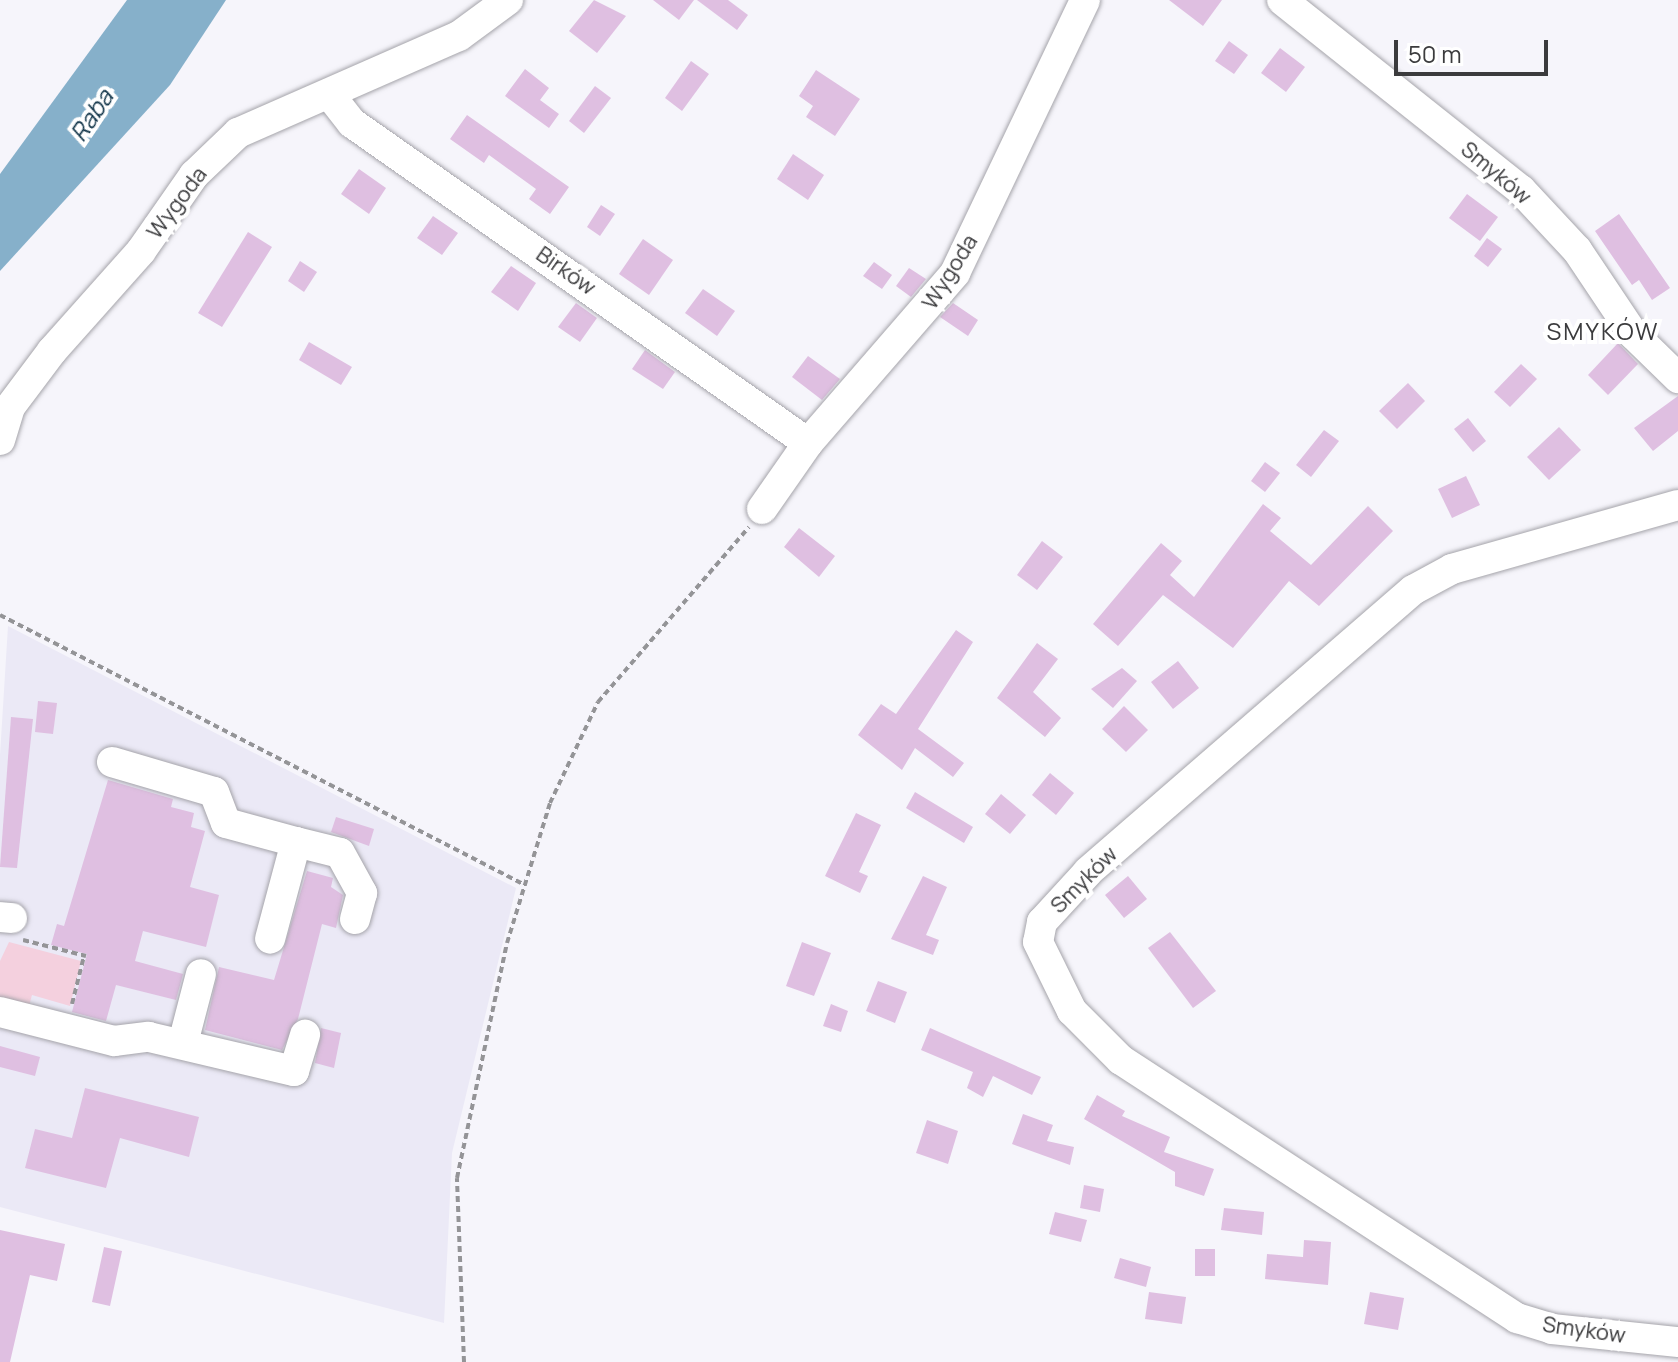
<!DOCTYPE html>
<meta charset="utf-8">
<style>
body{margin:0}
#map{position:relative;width:1678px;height:1362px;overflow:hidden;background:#f6f5fb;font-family:Manrope,sans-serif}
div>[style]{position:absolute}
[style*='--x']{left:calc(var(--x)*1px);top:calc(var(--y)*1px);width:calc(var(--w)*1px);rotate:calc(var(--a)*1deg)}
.built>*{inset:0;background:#ebe9f6}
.green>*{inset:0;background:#f4d0de}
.water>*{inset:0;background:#86b0ca}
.building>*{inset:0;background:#dfbfe1}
.path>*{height:4px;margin-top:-2px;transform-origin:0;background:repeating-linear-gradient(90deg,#949497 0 6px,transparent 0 10px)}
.roads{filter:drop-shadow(0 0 2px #a5a4aa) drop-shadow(0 0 2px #a5a4aa)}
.minor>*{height:30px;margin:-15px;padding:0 15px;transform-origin:15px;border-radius:15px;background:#fff}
span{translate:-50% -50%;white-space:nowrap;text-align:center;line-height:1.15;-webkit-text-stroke:8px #fff;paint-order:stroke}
.street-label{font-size:22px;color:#3b3b3d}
.water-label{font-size:24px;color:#13364a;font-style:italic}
.neighbourhood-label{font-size:24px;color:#3b3b3d;letter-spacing:2px}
.scale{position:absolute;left:1394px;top:40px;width:154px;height:36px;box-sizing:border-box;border:4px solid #3b3b3d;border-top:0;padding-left:10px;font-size:24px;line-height:28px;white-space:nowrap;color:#3b3b3d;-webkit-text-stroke:6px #fff;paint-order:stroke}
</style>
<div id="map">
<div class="built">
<div style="clip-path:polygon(8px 626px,516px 888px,452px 1153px,444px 1323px,0 1207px,0 755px)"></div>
</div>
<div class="green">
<div style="clip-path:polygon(9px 942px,81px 961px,70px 1006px,32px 995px,27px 1013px,0 1006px,0 961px)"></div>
</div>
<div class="water">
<div style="clip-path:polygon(127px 0,226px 0,170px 85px,0 271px,0 174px)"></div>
</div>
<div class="building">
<div style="clip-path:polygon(594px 0,626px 16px,597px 53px,569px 31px)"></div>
<div style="clip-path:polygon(653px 0,694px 0,679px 20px)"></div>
<div style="clip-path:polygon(697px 0,728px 0,748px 15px,737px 30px)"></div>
<div style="clip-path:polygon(1169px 0,1222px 0,1203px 26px)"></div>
<div style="clip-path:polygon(1229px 41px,1248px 55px,1234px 74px,1215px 61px)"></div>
<div style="clip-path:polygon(1280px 48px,1305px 67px,1286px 92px,1261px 73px)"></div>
<div style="clip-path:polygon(691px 61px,709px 74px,682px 111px,665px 98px)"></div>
<div style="clip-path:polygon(525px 69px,549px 88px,540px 100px,559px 114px,549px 128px,505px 96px)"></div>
<div style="clip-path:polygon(816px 70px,860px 99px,835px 136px,806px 117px,813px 106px,799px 96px)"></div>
<div style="clip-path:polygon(595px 86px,611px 98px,584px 133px,569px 121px)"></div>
<div style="clip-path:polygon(467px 115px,569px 187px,550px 214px,529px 199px,536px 189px,489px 155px,484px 163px,450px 139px)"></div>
<div style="clip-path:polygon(793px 154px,824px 175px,808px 200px,777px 179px)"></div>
<div style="clip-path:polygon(359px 169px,386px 188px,369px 214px,341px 194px)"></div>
<div style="clip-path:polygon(1467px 194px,1498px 217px,1480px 241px,1449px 218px)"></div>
<div style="clip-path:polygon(601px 205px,615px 214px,600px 236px,587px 227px)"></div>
<div style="clip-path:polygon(1619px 214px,1670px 288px,1652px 300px,1639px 280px,1632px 285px,1595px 231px)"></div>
<div style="clip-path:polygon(433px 216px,458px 233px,442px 255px,417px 238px)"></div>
<div style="clip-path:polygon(248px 232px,272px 247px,222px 327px,198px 313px)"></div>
<div style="clip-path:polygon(1487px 238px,1502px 249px,1488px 267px,1474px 256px)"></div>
<div style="clip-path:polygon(643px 239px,673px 260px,649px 295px,619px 274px)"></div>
<div style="clip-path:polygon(300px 261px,317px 272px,304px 292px,288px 281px)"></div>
<div style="clip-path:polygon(874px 262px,892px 275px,882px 289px,863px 276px)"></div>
<div style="clip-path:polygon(511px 266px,536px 283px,518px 311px,491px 292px)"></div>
<div style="clip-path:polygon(909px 268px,926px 279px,911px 297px,896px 286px)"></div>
<div style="clip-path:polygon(703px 289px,735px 311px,717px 336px,685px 313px)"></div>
<div style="clip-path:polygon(576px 303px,597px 318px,580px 342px,558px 327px)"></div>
<div style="clip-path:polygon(953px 303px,978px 320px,968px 336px,940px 317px)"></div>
<div style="clip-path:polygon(309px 342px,352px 367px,341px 385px,299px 360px)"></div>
<div style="clip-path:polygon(1618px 343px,1638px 364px,1608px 395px,1588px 375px)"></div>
<div style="clip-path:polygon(645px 350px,675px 372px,663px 389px,632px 369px)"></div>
<div style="clip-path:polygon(808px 356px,840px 379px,822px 400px,792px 377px)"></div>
<div style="clip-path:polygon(1521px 364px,1537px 379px,1510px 407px,1494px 392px)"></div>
<div style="clip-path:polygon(1408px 383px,1425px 401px,1397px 429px,1379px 411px)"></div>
<div style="clip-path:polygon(1678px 396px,1678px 431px,1653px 451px,1634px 428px)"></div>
<div style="clip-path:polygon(1468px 418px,1486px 441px,1473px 452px,1454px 429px)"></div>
<div style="clip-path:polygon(1559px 427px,1581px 450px,1549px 480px,1527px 457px)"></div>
<div style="clip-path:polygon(1324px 430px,1339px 441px,1311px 477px,1296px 465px)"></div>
<div style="clip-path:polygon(1265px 462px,1280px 473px,1265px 492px,1251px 481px)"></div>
<div style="clip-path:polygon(1466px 476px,1480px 505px,1452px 518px,1438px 489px)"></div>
<div style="clip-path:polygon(1263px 504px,1281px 518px,1270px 531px,1311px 565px,1368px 506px,1393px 531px,1319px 606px,1289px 581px,1233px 648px,1163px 595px,1118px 646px,1093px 624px,1161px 543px,1182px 561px,1170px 575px,1194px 597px)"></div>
<div style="clip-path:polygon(799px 528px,835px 556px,819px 577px,784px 547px)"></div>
<div style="clip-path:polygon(1042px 541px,1063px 557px,1037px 590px,1017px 575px)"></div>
<div style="clip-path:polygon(956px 630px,973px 642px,918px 729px,964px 763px,953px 777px,915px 748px,902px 770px,858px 735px,881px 704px,896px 714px)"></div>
<div style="clip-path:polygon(1037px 643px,1058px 659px,1033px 692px,1061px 718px,1045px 737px,997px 698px)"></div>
<div style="clip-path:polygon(1178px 661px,1199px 688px,1173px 709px,1151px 682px)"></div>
<div style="clip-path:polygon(1122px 668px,1137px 681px,1113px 708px,1091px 689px)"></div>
<div style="clip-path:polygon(38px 701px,57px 703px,53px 734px,35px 732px)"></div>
<div style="clip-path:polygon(1124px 706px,1148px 730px,1126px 752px,1102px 729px)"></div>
<div style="clip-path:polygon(11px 717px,33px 719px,17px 868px,0 867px)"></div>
<div style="clip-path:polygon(1050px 773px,1074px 793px,1056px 815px,1032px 795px)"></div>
<div style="clip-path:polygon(108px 780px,173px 799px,171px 807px,194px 813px,191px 827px,205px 831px,190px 887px,219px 895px,206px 947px,143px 931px,135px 961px,183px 974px,176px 1000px,116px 985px,106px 1021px,72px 1012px,87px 954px,51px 945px,57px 924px,64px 926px)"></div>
<div style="clip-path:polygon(915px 792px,973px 827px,964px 843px,906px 808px)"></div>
<div style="clip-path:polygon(1001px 794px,1026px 815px,1010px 834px,985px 814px)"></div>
<div style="clip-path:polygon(856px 813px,881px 825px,859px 872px,868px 876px,860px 893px,825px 876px)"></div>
<div style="clip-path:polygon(336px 817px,374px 829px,369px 846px,331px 832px)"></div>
<div style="clip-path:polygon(307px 871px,333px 878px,331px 887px,343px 895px,336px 928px,322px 924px,298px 1019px,282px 1050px,205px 1030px,219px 967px,274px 980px)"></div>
<div style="clip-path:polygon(923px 876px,947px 887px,926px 935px,939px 940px,933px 955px,891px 939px)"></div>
<div style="clip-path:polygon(1128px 876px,1147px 899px,1124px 918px,1105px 895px)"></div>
<div style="clip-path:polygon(1170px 932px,1216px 991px,1193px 1008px,1148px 948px)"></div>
<div style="clip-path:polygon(802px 942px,831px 953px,814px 996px,786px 986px)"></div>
<div style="clip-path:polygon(878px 981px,907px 992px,895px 1023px,866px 1011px)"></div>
<div style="clip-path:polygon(831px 1004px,848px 1011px,841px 1032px,823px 1026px)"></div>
<div style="clip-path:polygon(321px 1028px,341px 1033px,334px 1068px,315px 1063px)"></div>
<div style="clip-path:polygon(930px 1028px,1041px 1077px,1032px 1095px,993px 1076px,983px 1097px,967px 1088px,973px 1072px,921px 1050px)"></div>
<div style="clip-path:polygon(0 1046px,40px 1057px,35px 1076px,0 1067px)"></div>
<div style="clip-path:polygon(85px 1088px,199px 1117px,189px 1157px,120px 1138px,106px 1188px,25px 1168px,35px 1129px,72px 1138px)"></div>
<div style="clip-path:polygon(1097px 1095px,1125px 1111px,1122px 1116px,1170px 1137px,1164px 1152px,1214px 1169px,1204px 1196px,1175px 1186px,1175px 1172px,1084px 1119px)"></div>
<div style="clip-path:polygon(1023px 1114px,1053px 1125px,1047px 1141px,1074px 1147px,1070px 1165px,1012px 1144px)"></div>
<div style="clip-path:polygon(927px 1120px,958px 1131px,948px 1164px,916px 1153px)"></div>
<div style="clip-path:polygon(1084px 1185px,1104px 1189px,1100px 1212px,1080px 1208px)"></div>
<div style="clip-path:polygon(1224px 1208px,1264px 1212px,1262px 1235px,1221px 1230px)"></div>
<div style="clip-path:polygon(1055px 1212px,1087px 1220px,1081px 1242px,1049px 1234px)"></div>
<div style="clip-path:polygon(0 1230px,65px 1244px,57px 1281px,30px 1275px,10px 1362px,0 1362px)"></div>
<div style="clip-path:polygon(1304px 1240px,1331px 1242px,1328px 1285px,1265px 1279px,1267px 1254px,1303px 1257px)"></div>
<div style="clip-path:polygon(104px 1247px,122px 1251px,110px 1306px,92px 1302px)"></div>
<div style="clip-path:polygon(1195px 1249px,1215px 1249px,1215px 1276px,1195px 1276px)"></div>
<div style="clip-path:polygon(1120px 1258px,1151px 1267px,1146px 1287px,1114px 1278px)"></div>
<div style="clip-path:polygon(1149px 1292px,1186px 1297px,1182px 1324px,1145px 1319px)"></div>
<div style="clip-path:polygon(1370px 1292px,1404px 1298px,1398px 1330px,1364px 1324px)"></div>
</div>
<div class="path">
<div style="--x:0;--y:615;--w:590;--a:27.22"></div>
<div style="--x:23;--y:940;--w:65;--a:14.3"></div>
<div style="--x:72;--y:1004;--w:49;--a:-76"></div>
<div style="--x:464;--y:1362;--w:184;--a:-92.2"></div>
<div style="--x:457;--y:1178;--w:240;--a:-78"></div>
<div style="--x:507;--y:943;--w:146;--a:-72.9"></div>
<div style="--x:550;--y:803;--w:112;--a:-64.6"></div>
<div style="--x:598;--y:702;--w:231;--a:-49.2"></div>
</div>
<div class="roads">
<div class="minor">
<div style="--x:1282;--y:0;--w:305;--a:38.5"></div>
<div style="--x:1521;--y:190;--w:82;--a:47"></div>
<div style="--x:1577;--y:250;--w:102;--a:56.2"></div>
<div style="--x:1634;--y:335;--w:62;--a:44.3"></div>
<div style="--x:330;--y:95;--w:36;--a:52"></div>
<div style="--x:352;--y:123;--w:557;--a:35.06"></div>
<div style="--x:0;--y:440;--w:34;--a:-73"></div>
<div style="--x:10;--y:407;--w:70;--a:-53.1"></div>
<div style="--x:52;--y:351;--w:134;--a:-48.3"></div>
<div style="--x:141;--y:251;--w:93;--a:-55.1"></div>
<div style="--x:194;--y:175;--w:61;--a:-43.7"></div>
<div style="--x:238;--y:133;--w:241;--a:-23.7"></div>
<div style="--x:459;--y:36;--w:61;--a:-36.3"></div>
<div style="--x:1678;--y:505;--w:235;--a:164.2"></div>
<div style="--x:1452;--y:569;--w:44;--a:151.7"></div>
<div style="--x:1413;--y:590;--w:430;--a:139.1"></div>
<div style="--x:1088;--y:872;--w:68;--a:132.6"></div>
<div style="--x:1042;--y:922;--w:20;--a:101"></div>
<div style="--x:1038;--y:942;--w:77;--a:63.8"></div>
<div style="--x:1072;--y:1011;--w:69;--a:45"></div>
<div style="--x:1121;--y:1060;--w:473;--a:33.1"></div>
<div style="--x:1517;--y:1318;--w:37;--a:17"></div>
<div style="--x:1552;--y:1329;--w:127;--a:5.9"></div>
<div style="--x:762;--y:509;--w:80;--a:-55.1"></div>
<div style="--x:808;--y:443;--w:225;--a:-49.1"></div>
<div style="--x:955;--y:273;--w:302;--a:-64.5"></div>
<div style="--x:112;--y:762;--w:106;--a:16.4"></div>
<div style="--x:214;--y:792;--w:33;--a:69"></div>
<div style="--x:226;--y:823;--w:73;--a:15.2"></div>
<div style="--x:296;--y:842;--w:100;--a:105"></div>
<div style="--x:296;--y:842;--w:45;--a:14"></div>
<div style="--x:340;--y:853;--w:46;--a:61.2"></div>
<div style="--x:362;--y:893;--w:27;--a:105"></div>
<div style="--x:0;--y:917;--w:12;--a:5"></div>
<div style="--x:0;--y:1012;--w:118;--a:14.3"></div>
<div style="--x:114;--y:1041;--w:35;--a:-7"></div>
<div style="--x:149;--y:1037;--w:149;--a:13.2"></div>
<div style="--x:294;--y:1071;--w:38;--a:-73"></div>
<div style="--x:183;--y:1043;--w:71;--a:-75.4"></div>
</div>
</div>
<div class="street-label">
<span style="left:1496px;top:173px;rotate:40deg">Smyków</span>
<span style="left:177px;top:203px;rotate:-53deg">Wygoda</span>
<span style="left:566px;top:271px;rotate:35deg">Birków</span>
<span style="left:950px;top:272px;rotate:-58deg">Wygoda</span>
<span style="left:1084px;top:880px;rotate:-45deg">Smyków</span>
<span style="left:1584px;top:1330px;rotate:8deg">Smyków</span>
</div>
<div class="water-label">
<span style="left:91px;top:115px;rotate:-56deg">Raba</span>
</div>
<div class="neighbourhood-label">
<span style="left:1603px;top:331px">SMYKÓW</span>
</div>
<div class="scale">50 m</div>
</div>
